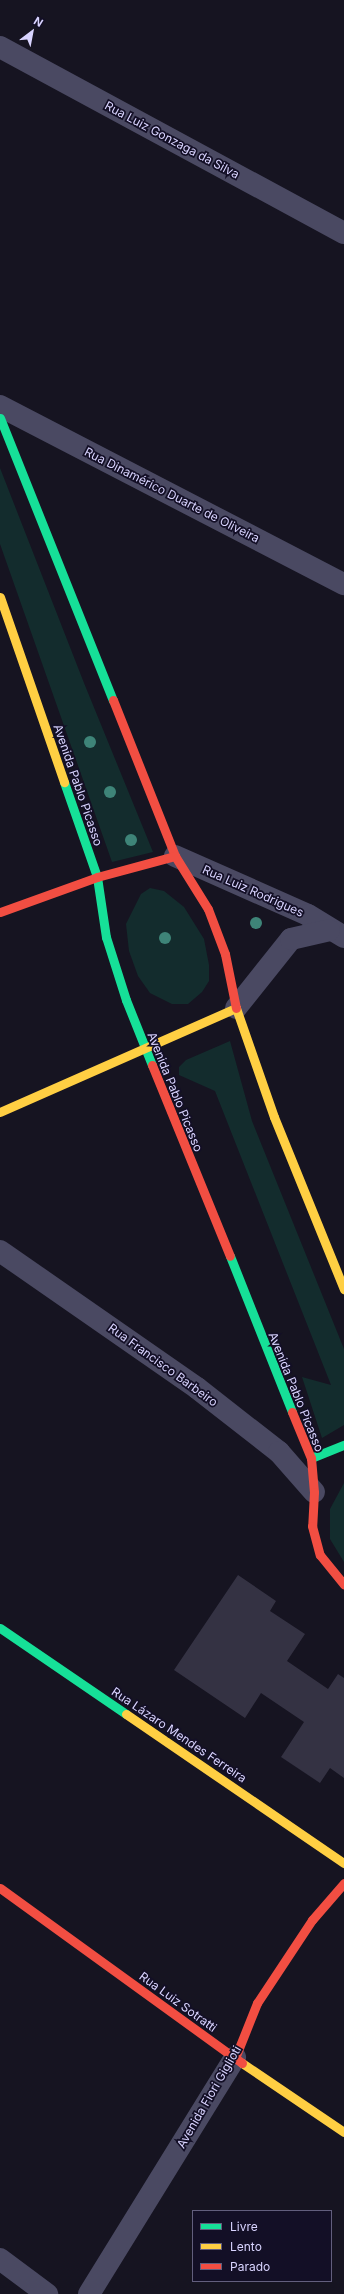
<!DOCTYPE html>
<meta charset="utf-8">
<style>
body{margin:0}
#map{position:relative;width:344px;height:2294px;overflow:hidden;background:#161421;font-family:Inter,sans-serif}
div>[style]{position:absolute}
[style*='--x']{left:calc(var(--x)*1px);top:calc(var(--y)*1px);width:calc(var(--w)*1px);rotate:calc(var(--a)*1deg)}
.green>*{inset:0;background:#132c2d}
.building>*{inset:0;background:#343243}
.street>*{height:22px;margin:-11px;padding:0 11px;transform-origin:11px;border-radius:11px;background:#4a4962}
.fast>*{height:9px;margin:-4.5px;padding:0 4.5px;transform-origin:4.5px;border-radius:4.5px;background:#16e098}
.slow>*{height:9px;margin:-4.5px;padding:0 4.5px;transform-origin:4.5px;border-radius:4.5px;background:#ffcf43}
.jam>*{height:9px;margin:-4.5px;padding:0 4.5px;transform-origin:4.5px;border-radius:4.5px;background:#f24e42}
.trees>*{width:12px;height:12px;margin:-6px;border-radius:50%;background:#3e8478}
span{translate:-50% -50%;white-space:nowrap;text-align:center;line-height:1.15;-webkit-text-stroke:3.5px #130f26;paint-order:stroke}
.street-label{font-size:12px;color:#d9d4ff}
.legend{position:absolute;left:192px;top:2210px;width:140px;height:72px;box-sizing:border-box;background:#130f26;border:1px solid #625e7d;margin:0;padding:5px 7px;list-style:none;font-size:12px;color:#d9d4ff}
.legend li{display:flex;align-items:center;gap:8px;height:20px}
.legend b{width:20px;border:1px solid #625e7d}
.north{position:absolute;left:12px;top:12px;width:40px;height:40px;-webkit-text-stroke:3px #130f26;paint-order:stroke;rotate:32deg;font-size:11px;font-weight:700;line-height:16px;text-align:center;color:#d9d4ff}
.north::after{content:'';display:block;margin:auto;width:14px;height:18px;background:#d9d4ff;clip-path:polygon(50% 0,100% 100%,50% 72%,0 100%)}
</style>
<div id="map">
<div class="green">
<div style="clip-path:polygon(0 468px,84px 683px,153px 852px,112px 862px,0 544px)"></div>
<div style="clip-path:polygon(150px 888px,164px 891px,184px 907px,204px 939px,209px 965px,209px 981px,202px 992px,188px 1004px,172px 1004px,150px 993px,138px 976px,129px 951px,126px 924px,141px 894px)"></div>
<div style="clip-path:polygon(230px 1041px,252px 1121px,344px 1349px,344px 1425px,322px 1438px,302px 1377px,331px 1385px,215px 1091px,179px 1075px,179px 1067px,186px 1060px)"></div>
<div style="clip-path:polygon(344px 1483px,344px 1562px,330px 1539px,330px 1509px)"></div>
</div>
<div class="building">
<div style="clip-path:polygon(238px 1575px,276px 1601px,270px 1611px,305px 1634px,287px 1661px,328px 1689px,338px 1674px,344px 1678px,344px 1778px,330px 1768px,320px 1783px,281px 1757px,304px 1722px,261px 1693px,245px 1718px,174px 1670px)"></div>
</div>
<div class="street">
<div style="--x:0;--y:47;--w:391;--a:28.4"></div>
<div style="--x:0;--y:406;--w:387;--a:27.4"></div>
<div style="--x:175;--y:856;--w:145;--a:23.9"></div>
<div style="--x:308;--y:915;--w:42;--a:31.4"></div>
<div style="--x:236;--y:1008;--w:88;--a:-51.4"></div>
<div style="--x:291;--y:939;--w:39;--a:-13"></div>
<div style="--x:0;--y:1251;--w:240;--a:34.8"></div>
<div style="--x:197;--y:1388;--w:104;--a:38"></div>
<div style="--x:279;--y:1452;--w:53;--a:48.8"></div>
<div style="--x:0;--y:2259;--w:59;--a:36.7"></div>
<div style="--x:89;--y:2294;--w:278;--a:-58.3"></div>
</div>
<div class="fast">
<div style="--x:0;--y:418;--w:304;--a:68.2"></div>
<div style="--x:64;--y:782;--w:101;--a:70.8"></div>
<div style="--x:97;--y:877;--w:61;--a:81.5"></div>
<div style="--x:106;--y:937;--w:66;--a:72.4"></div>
<div style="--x:126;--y:1000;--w:70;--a:68.2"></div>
<div style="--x:230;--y:1256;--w:168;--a:68.3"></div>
<div style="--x:311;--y:1458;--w:35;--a:-22"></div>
<div style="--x:0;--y:1628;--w:153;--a:34.3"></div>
</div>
<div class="slow">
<div style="--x:0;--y:597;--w:196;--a:70.9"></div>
<div style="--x:236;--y:1008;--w:115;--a:70.8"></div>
<div style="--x:274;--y:1117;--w:186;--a:67.9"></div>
<div style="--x:0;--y:1112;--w:258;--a:-23.8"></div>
<div style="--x:126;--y:1714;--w:264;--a:34.4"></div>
<div style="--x:242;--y:2063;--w:123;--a:34.1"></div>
</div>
<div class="jam">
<div style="--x:113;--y:700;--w:168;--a:68.3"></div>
<div style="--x:175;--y:856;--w:62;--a:58.1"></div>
<div style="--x:208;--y:909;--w:48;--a:69.3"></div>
<div style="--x:225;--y:954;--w:55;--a:78.5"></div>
<div style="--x:0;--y:912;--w:103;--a:-19.8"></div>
<div style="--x:97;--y:877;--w:81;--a:-15.1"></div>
<div style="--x:152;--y:1065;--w:206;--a:67.8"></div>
<div style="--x:292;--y:1412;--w:50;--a:67.6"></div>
<div style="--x:311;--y:1458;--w:34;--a:85"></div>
<div style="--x:314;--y:1492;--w:34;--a:93"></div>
<div style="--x:312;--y:1526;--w:30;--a:75"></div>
<div style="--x:320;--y:1555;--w:38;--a:51"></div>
<div style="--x:0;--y:1888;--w:290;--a:35.9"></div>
<div style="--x:242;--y:2063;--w:9;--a:-144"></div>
<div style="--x:235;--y:2058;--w:59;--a:-68.2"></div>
<div style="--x:257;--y:2003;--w:100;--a:-56.5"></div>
<div style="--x:312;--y:1920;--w:49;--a:-49.1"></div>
</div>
<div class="trees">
<div style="left:90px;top:742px"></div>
<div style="left:110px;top:792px"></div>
<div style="left:131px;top:840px"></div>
<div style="left:256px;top:923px"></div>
<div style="left:165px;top:938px"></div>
</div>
<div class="street-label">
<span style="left:172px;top:140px;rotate:28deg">Rua Luiz Gonzaga da Silva</span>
<span style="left:172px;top:495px;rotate:27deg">Rua Dinamérico Duarte de Oliveira</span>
<span style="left:78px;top:785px;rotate:71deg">Avenida Pablo Picasso</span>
<span style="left:253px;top:891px;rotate:24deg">Rua Luiz Rodrigues</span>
<span style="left:175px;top:1092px;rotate:68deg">Avenida Pablo Picasso</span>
<span style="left:163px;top:1365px;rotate:36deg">Rua Francisco Barbeiro</span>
<span style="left:296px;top:1392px;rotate:68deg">Avenida Pablo Picasso</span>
<span style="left:179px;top:1735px;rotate:34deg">Rua Lázaro Mendes Ferreira</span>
<span style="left:178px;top:2002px;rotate:36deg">Rua Luiz Sotratti</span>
<span style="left:209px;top:2097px;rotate:-60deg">Avenida Fiori Giglioti</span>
</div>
<ul class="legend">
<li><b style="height:5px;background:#16e098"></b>Livre</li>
<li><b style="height:5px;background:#ffcf43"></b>Lento</li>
<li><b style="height:5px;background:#f24e42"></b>Parado</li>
</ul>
<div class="north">N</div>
</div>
